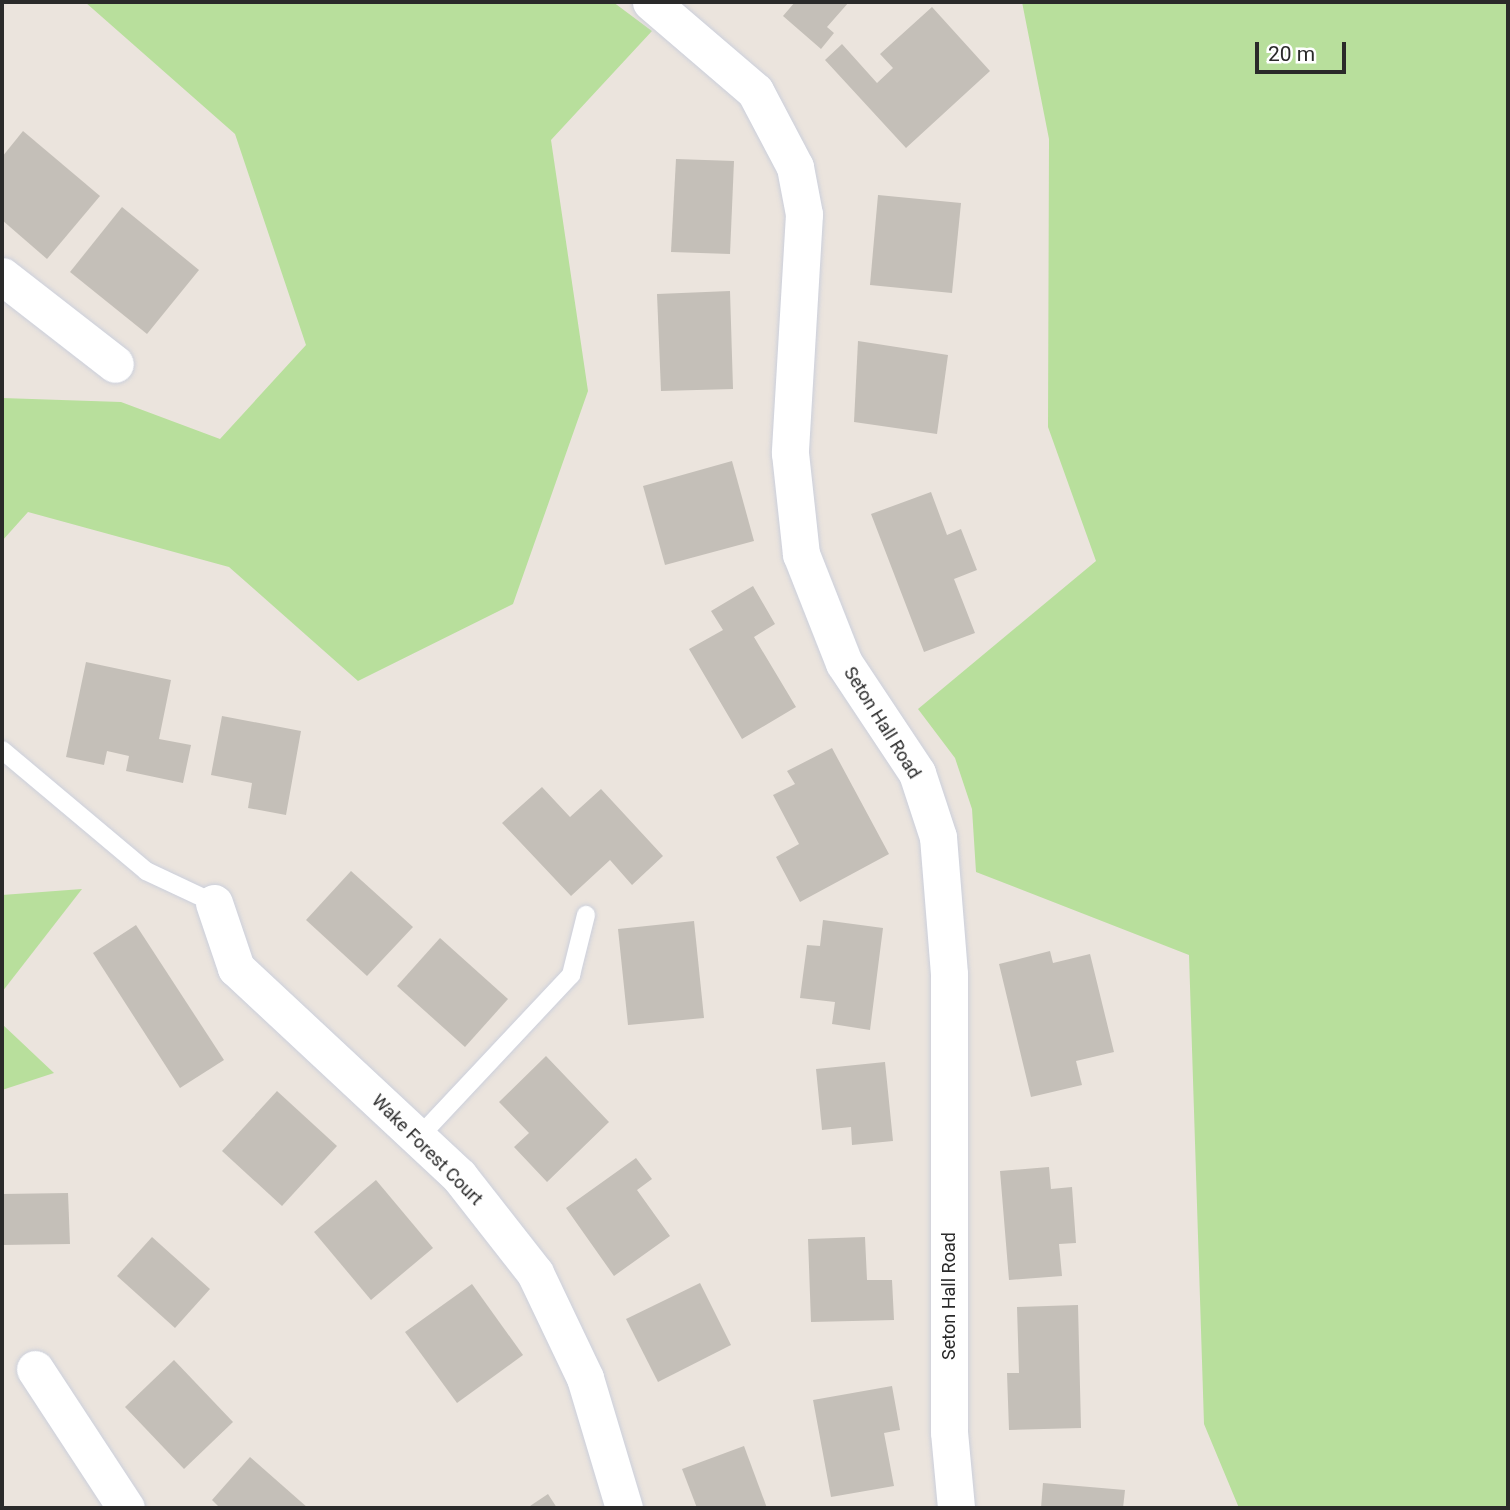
<!DOCTYPE html>
<style>
body{margin:0}
#map{position:relative;width:1510px;height:1510px;overflow:hidden;background:#ebe4dd;font-family:Roboto,sans-serif}
div>[style]{position:absolute}
[style*='--x']{left:calc(var(--x)*1px);top:calc(var(--y)*1px);width:calc(var(--w)*1px);rotate:calc(var(--a)*1deg)}
.green>*{inset:0;background:#b8df9c}
.building>*{inset:0;background:#c4bfb8}
.roads{filter:drop-shadow(0 0 2px #cbcfdb) drop-shadow(0 0 2px #cbcfdb)}
.lane>*{height:18px;margin:-9px;padding:0 9px;transform-origin:9px;border-radius:9px;background:#fff}
.street>*{height:37px;margin:-18.5px;padding:0 18.5px;transform-origin:18.5px;border-radius:18.5px;background:#fff}
span{translate:-50% -50%;white-space:nowrap;text-align:center;line-height:1.15;-webkit-text-stroke:6px #fff;paint-order:stroke}
.street-label{font-size:18px;color:#2a2a2a}
.frame{position:absolute;inset:0;border:4px solid #2a2a2a;pointer-events:none}
.scale{position:absolute;left:1255px;top:42px;width:91px;height:32px;box-sizing:border-box;border:4px solid #2a2a2a;border-top:0;padding-left:9px;font-size:21px;line-height:24px;white-space:nowrap;color:#2a2a2a;-webkit-text-stroke:5px #fff;paint-order:stroke}
</style>
<div id="map">
<div class="green">
<div style="clip-path:polygon(85px 2px,613px 2px,652px 31px,551px 140px,588px 391px,513px 604px,358px 681px,229px 567px,28px 512px,2px 541px,2px 398px,121px 402px,220px 439px,306px 345px,235px 134px)"></div>
<div style="clip-path:polygon(1022px 2px,1508px 2px,1508px 1508px,1239px 1508px,1204px 1424px,1189px 955px,976px 872px,972px 809px,955px 758px,918px 709px,1096px 561px,1048px 427px,1049px 139px)"></div>
<div style="clip-path:polygon(82px 889px,2px 992px,2px 895px)"></div>
<div style="clip-path:polygon(2px 1024px,54px 1073px,2px 1090px)"></div>
</div>
<div class="building">
<div style="clip-path:polygon(795px 2px,849px 2px,827px 27px,834px 33px,821px 49px,783px 16px)"></div>
<div style="clip-path:polygon(932px 7px,990px 71px,906px 148px,825px 60px,842px 44px,877px 83px,893px 68px,880px 54px)"></div>
<div style="clip-path:polygon(23px 131px,100px 196px,47px 259px,2px 220px,2px 157px)"></div>
<div style="clip-path:polygon(676px 159px,734px 161px,730px 254px,671px 252px)"></div>
<div style="clip-path:polygon(878px 195px,961px 203px,952px 293px,870px 285px)"></div>
<div style="clip-path:polygon(122px 207px,199px 270px,147px 334px,70px 272px)"></div>
<div style="clip-path:polygon(730px 291px,733px 389px,661px 391px,657px 294px)"></div>
<div style="clip-path:polygon(858px 341px,948px 355px,937px 434px,854px 422px)"></div>
<div style="clip-path:polygon(732px 461px,754px 541px,665px 565px,643px 486px)"></div>
<div style="clip-path:polygon(931px 492px,947px 535px,961px 529px,977px 570px,954px 579px,975px 633px,924px 652px,871px 514px)"></div>
<div style="clip-path:polygon(753px 586px,775px 624px,754px 637px,796px 707px,742px 739px,689px 649px,723px 630px,711px 611px)"></div>
<div style="clip-path:polygon(86px 662px,171px 680px,159px 739px,191px 745px,183px 783px,126px 771px,129px 756px,107px 751px,104px 765px,66px 757px)"></div>
<div style="clip-path:polygon(222px 716px,301px 731px,286px 815px,248px 808px,252px 783px,211px 775px)"></div>
<div style="clip-path:polygon(832px 748px,889px 854px,800px 902px,776px 857px,799px 844px,773px 795px,795px 784px,787px 771px)"></div>
<div style="clip-path:polygon(542px 787px,570px 817px,601px 789px,663px 856px,632px 885px,610px 860px,571px 896px,502px 823px)"></div>
<div style="clip-path:polygon(351px 871px,413px 927px,367px 976px,306px 920px)"></div>
<div style="clip-path:polygon(823px 920px,883px 928px,870px 1030px,832px 1024px,835px 1002px,800px 998px,807px 945px,820px 946px)"></div>
<div style="clip-path:polygon(694px 921px,704px 1018px,628px 1025px,618px 929px)"></div>
<div style="clip-path:polygon(136px 925px,224px 1060px,180px 1088px,93px 953px)"></div>
<div style="clip-path:polygon(440px 938px,508px 999px,465px 1047px,397px 986px)"></div>
<div style="clip-path:polygon(1050px 951px,1053px 963px,1090px 954px,1114px 1052px,1076px 1061px,1082px 1085px,1031px 1097px,999px 964px)"></div>
<div style="clip-path:polygon(546px 1056px,609px 1122px,547px 1182px,514px 1147px,529px 1133px,499px 1102px)"></div>
<div style="clip-path:polygon(885px 1062px,893px 1141px,852px 1145px,851px 1127px,822px 1130px,816px 1069px)"></div>
<div style="clip-path:polygon(277px 1091px,337px 1146px,282px 1206px,222px 1151px)"></div>
<div style="clip-path:polygon(636px 1158px,652px 1179px,637px 1190px,670px 1236px,614px 1276px,566px 1208px)"></div>
<div style="clip-path:polygon(1049px 1167px,1051px 1189px,1072px 1187px,1076px 1243px,1059px 1244px,1062px 1276px,1009px 1280px,1000px 1171px)"></div>
<div style="clip-path:polygon(376px 1180px,433px 1248px,371px 1300px,314px 1232px)"></div>
<div style="clip-path:polygon(68px 1193px,70px 1244px,2px 1245px,2px 1194px)"></div>
<div style="clip-path:polygon(152px 1237px,210px 1289px,175px 1328px,117px 1276px)"></div>
<div style="clip-path:polygon(865px 1237px,867px 1280px,892px 1280px,894px 1320px,811px 1322px,808px 1239px)"></div>
<div style="clip-path:polygon(700px 1283px,731px 1345px,658px 1382px,626px 1319px)"></div>
<div style="clip-path:polygon(472px 1284px,523px 1355px,457px 1403px,405px 1332px)"></div>
<div style="clip-path:polygon(1078px 1305px,1081px 1428px,1009px 1430px,1007px 1373px,1019px 1373px,1017px 1307px)"></div>
<div style="clip-path:polygon(174px 1360px,233px 1422px,184px 1469px,125px 1407px)"></div>
<div style="clip-path:polygon(892px 1386px,900px 1430px,884px 1433px,894px 1486px,831px 1497px,813px 1400px)"></div>
<div style="clip-path:polygon(744px 1446px,767px 1508px,697px 1508px,682px 1469px)"></div>
<div style="clip-path:polygon(250px 1457px,308px 1508px,220px 1508px,212px 1500px)"></div>
<div style="clip-path:polygon(1043px 1483px,1125px 1490px,1123px 1508px,1041px 1508px)"></div>
<div style="clip-path:polygon(548px 1494px,557px 1508px,527px 1508px)"></div>
</div>
<div class="roads">
<div class="lane">
<div style="--x:2;--y:750;--w:188;--a:40"></div>
<div style="--x:146;--y:871;--w:75;--a:25.2"></div>
<div style="--x:418;--y:1138;--w:224;--a:-46.8"></div>
<div style="--x:571;--y:975;--w:62;--a:-76"></div>
</div>
<div class="street">
<div style="--x:651;--y:2;--w:137;--a:40.6"></div>
<div style="--x:755;--y:91;--w:86;--a:62.2"></div>
<div style="--x:795;--y:167;--w:48;--a:79.2"></div>
<div style="--x:804;--y:214;--w:239;--a:93.4"></div>
<div style="--x:790;--y:453;--w:102;--a:83.8"></div>
<div style="--x:801;--y:554;--w:117;--a:68.5"></div>
<div style="--x:844;--y:663;--w:132;--a:56.4"></div>
<div style="--x:917;--y:773;--w:67;--a:71.8"></div>
<div style="--x:938;--y:837;--w:137;--a:85.4"></div>
<div style="--x:949;--y:974;--w:458;--a:90"></div>
<div style="--x:949;--y:1432;--w:76;--a:84.7"></div>
<div style="--x:2;--y:276;--w:143;--a:37.9"></div>
<div style="--x:214;--y:903;--w:69;--a:71.3"></div>
<div style="--x:236;--y:968;--w:305;--a:43"></div>
<div style="--x:459;--y:1176;--w:123;--a:51.9"></div>
<div style="--x:535;--y:1273;--w:116;--a:64.5"></div>
<div style="--x:585;--y:1378;--w:136;--a:73.3"></div>
<div style="--x:35;--y:1369;--w:166;--a:56.8"></div>
</div>
</div>
<div class="street-label">
<span style="left:882px;top:723px;rotate:58deg">Seton Hall Road</span>
<span style="left:427px;top:1150px;rotate:45deg">Wake Forest Court</span>
<span style="left:949px;top:1296px;rotate:-90deg">Seton Hall Road</span>
</div>
<div class="frame"></div>
<div class="scale">20 m</div>
</div>
